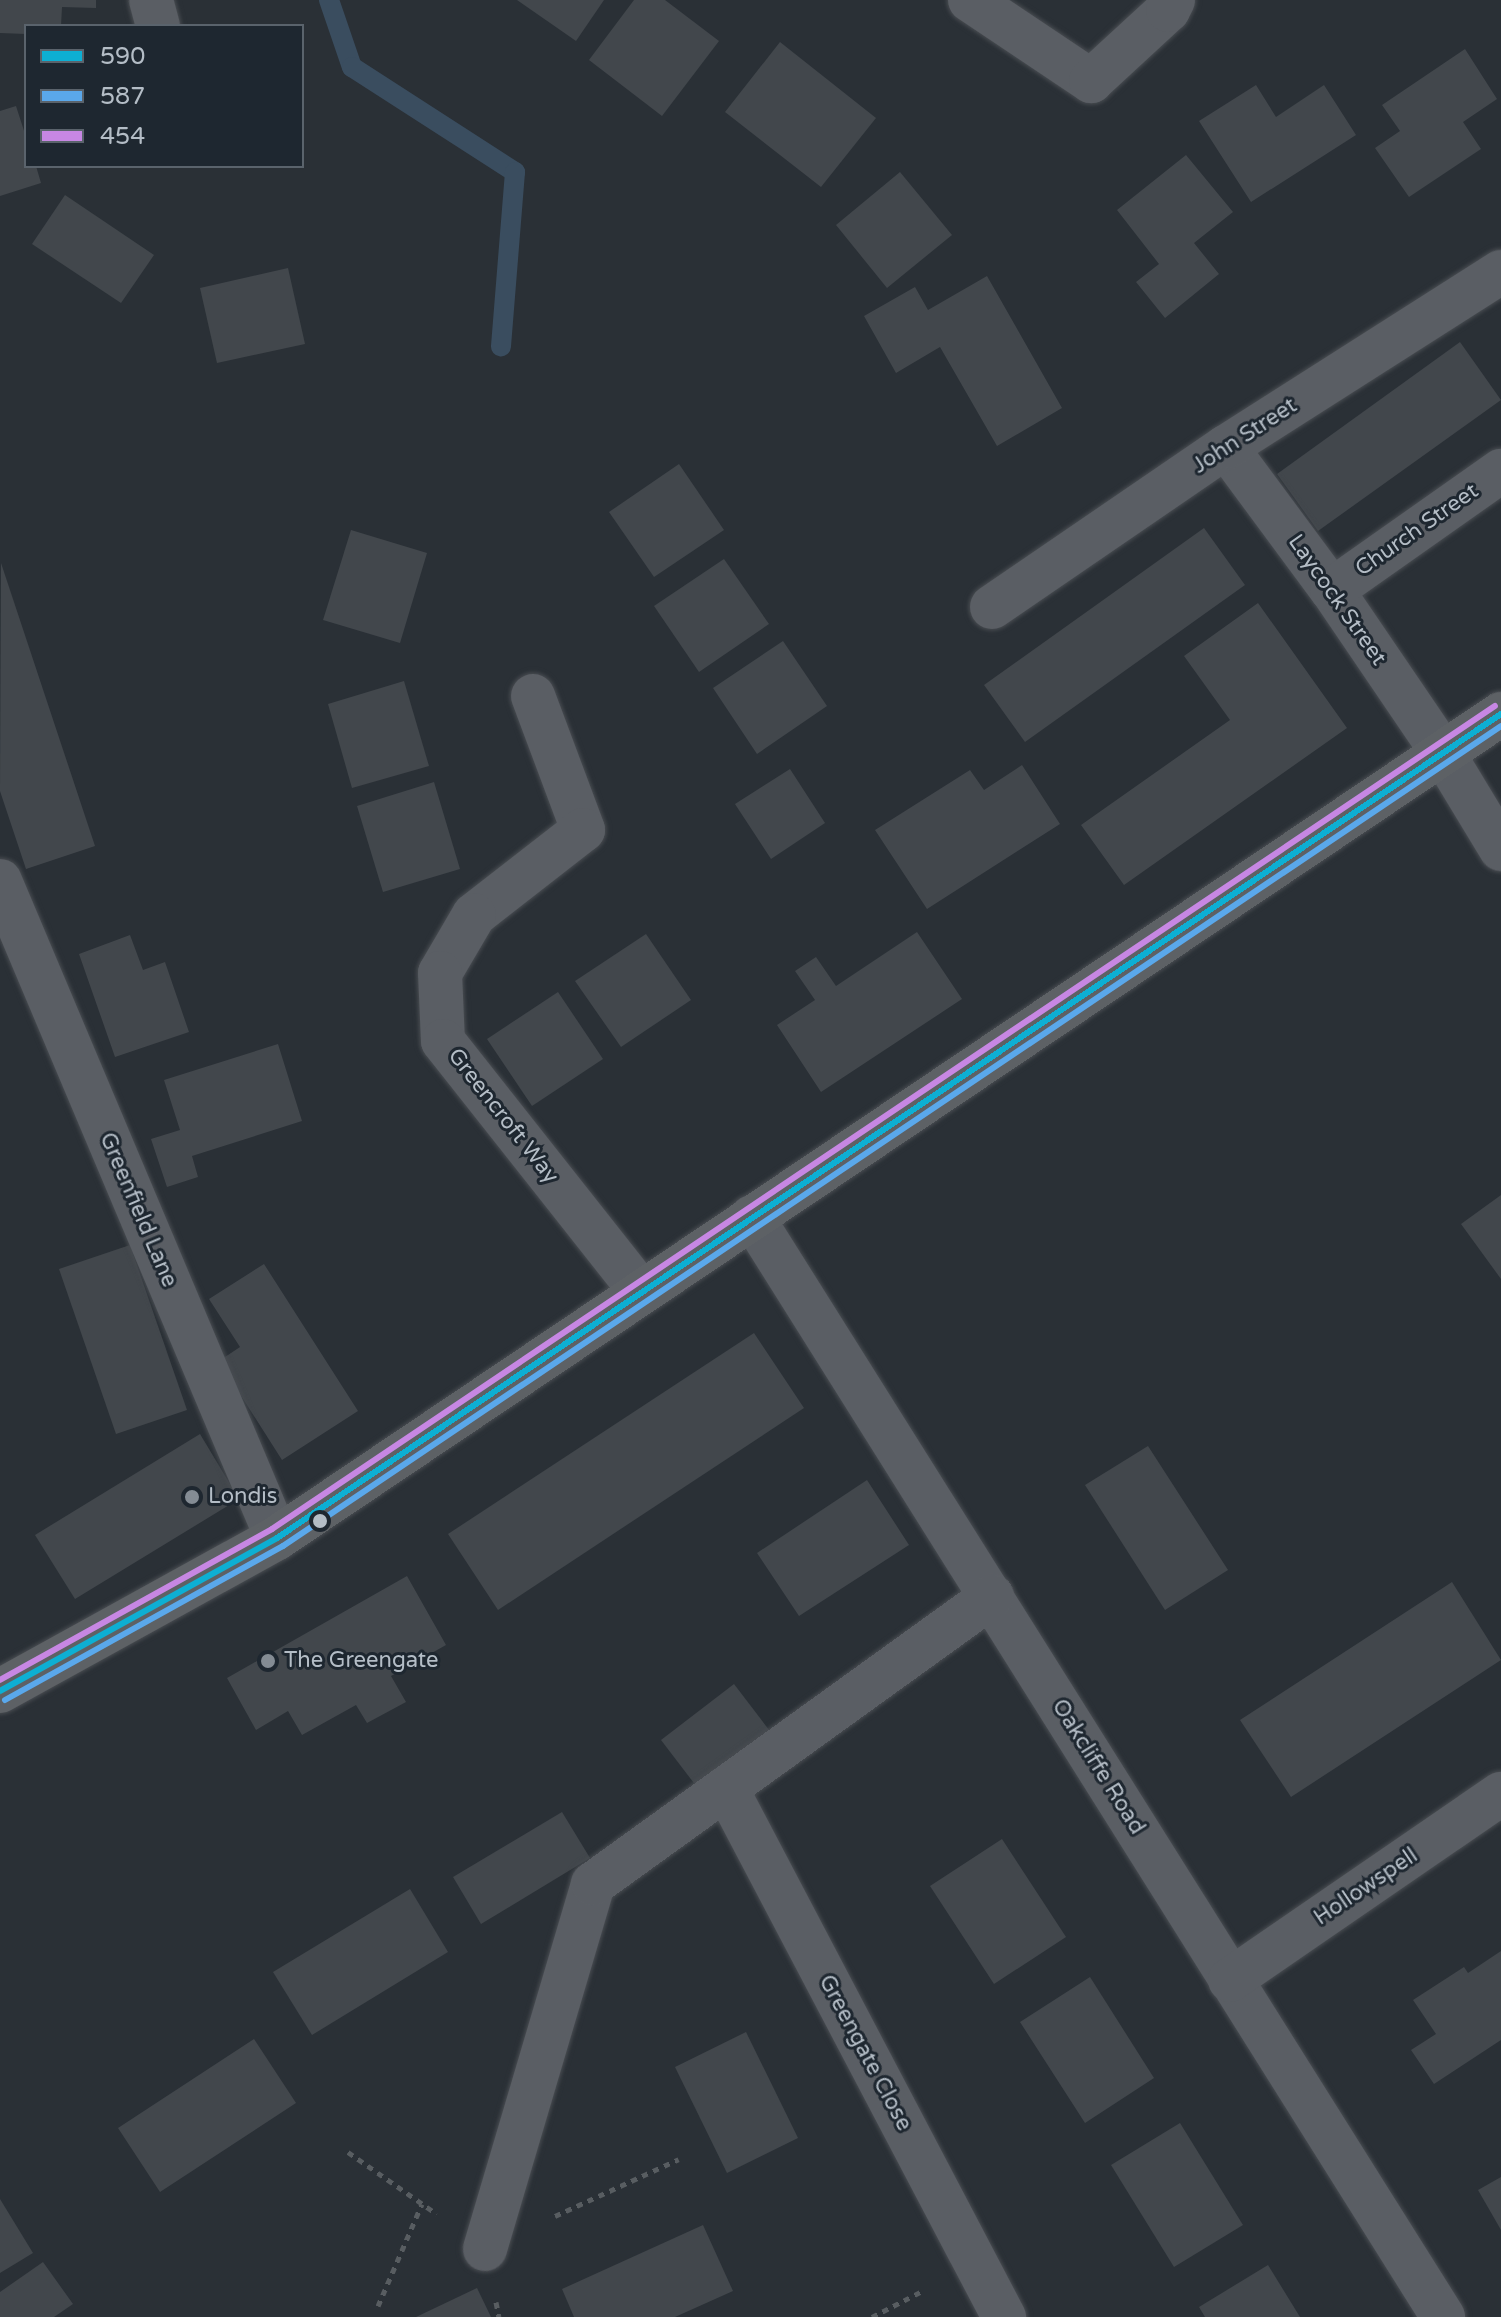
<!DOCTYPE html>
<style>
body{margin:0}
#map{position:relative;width:1501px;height:2317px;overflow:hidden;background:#2a3036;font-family:"Varela Round",sans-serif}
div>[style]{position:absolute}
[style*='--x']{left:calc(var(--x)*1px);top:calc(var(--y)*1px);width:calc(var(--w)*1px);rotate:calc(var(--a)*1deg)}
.stream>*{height:20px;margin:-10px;padding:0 10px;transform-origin:10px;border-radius:10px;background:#3a4d5f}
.building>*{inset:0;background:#42474c}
.path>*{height:5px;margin-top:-2.5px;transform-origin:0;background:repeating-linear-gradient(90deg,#585d61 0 6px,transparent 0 12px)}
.roads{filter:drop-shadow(0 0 2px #484c51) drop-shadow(0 0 2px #484c51)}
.minor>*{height:44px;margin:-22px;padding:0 22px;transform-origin:22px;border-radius:22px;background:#5a5e64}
.trunk>*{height:44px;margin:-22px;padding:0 22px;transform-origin:22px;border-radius:22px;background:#5d6165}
.bus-1>*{height:6px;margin:-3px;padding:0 3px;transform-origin:3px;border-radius:3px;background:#0dafd3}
.bus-2>*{height:6px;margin:-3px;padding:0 3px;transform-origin:3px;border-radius:3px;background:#5aa8eb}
.bus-3>*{height:6px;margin:-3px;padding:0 3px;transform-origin:3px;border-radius:3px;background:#c787e3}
.dots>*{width:22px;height:22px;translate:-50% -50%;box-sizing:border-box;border:4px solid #1e2730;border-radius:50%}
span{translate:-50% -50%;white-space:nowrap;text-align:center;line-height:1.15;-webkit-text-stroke:6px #1e2730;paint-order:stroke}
.street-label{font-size:22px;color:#b4bdc6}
.poi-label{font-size:22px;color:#b4bdc6}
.left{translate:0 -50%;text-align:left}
.legend{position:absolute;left:24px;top:24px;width:280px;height:144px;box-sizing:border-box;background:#1e2730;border:2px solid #5a636c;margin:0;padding:10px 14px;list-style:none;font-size:24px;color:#b4bdc6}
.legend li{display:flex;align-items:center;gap:16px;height:40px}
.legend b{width:40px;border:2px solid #5a636c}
</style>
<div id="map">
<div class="stream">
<div style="--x:329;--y:0;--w:71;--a:71.1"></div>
<div style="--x:352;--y:67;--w:194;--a:32.8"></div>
<div style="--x:515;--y:172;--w:175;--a:94.6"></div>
</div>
<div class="building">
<div style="clip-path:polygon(0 0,96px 0,96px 8px,62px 7px,61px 26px,26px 26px,26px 34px,0 33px)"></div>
<div style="clip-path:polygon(517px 0,604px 0,576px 41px)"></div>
<div style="clip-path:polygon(634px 0,665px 0,719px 41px,662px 116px,589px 60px)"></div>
<div style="clip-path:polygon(780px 42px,876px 118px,821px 187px,725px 112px)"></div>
<div style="clip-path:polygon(1465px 49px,1497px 99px,1463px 122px,1481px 149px,1409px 197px,1375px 148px,1400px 131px,1382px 105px)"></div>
<div style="clip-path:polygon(1256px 85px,1276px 117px,1324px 85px,1356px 135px,1251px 202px,1199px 121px)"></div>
<div style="clip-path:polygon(16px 106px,26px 137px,26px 166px,36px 166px,41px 183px,0 196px,0 111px)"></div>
<div style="clip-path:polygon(1186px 155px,1233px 212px,1194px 243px,1219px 274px,1165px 318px,1136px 282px,1159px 264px,1117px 210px)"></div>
<div style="clip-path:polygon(900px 172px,952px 235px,887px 288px,836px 225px)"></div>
<div style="clip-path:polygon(65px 195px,154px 255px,121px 303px,32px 244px)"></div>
<div style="clip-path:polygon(288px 268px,305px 344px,217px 363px,200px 288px)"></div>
<div style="clip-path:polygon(987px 276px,1062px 408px,997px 446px,940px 347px,896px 373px,864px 316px,915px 287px,928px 310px)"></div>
<div style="clip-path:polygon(1460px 342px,1501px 400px,1318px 531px,1277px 474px)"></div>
<div style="clip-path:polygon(679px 464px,724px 530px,654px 577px,609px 512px)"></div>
<div style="clip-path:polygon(1204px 528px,1245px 585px,1025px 742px,984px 685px)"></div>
<div style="clip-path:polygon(351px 530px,427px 553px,400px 643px,323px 620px)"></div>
<div style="clip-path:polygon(724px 559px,769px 624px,699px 672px,654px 606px)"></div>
<div style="clip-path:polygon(1px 563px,95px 846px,26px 869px,0 791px)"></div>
<div style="clip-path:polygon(1258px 603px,1347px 728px,1124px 885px,1081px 825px,1230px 720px,1184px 656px)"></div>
<div style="clip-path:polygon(783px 641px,827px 706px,757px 754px,713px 688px)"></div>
<div style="clip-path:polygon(404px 681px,429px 766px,352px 788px,328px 704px)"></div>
<div style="clip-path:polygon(1022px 765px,1060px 824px,927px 909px,875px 830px,970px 770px,984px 790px)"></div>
<div style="clip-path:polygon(790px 769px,825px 823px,771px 859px,735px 804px)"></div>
<div style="clip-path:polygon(434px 782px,460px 869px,383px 892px,357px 806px)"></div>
<div style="clip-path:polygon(917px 932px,962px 999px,821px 1092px,777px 1025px,815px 1000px,795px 971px,816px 957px,836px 986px)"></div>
<div style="clip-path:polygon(646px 934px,691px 1000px,621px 1047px,575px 981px)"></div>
<div style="clip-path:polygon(130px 935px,143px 970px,165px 962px,189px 1032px,115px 1057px,79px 954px)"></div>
<div style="clip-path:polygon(558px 992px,603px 1059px,532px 1106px,487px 1039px)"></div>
<div style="clip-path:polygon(278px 1044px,302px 1121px,192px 1156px,198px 1177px,167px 1187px,151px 1139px,180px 1130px,164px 1080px)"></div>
<div style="clip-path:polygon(1501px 1195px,1501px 1279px,1461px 1224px)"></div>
<div style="clip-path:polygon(130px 1245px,187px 1410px,116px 1434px,59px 1269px)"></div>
<div style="clip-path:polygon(264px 1264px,358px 1411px,282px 1460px,219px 1361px,240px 1347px,209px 1299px)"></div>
<div style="clip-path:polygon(754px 1333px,804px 1408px,498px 1610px,448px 1534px)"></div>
<div style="clip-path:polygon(200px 1434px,239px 1499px,75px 1599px,35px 1535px)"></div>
<div style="clip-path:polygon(1148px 1446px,1228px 1570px,1165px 1610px,1085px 1485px)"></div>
<div style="clip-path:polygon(867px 1480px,909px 1545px,799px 1616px,757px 1553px)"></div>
<div style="clip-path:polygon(407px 1576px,446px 1645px,391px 1676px,406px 1702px,367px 1723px,356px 1705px,302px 1735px,288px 1711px,256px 1730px,227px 1678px)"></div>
<div style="clip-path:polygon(1452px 1582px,1501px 1660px,1291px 1797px,1240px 1720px)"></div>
<div style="clip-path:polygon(734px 1684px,776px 1739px,703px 1795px,661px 1740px)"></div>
<div style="clip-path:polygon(562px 1812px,590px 1858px,481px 1924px,453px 1877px)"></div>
<div style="clip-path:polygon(1002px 1839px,1066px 1937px,994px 1984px,930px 1886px)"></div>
<div style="clip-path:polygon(410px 1889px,448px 1952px,312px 2035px,273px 1972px)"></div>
<div style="clip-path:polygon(1501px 1951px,1501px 2040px,1434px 2084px,1411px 2050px,1436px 2034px,1413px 2000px,1464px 1967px,1468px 1973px)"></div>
<div style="clip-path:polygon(1090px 1977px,1154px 2078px,1085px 2123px,1020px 2022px)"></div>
<div style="clip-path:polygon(746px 2032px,798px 2138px,727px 2173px,675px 2067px)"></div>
<div style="clip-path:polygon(254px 2039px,296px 2103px,160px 2192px,118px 2128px)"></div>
<div style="clip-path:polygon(1180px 2123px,1243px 2225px,1174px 2267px,1111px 2165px)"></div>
<div style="clip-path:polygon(1501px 2177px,1501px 2230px,1478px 2190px)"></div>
<div style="clip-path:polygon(0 2199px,33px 2253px,0 2273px)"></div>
<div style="clip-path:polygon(703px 2225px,733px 2291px,675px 2317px,574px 2317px,562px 2289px)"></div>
<div style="clip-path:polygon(43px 2262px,73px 2304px,54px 2317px,0 2317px,0 2292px)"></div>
<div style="clip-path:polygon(1268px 2265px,1300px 2317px,1205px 2317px,1199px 2307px)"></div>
<div style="clip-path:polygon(477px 2288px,491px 2317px,416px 2317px)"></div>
</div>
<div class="path">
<div style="--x:348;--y:2152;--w:108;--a:34.9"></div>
<div style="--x:555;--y:2216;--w:136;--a:-24.7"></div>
<div style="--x:496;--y:2302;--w:15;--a:79"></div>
<div style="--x:378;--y:2306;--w:111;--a:-66.7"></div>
<div style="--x:872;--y:2317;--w:59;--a:-27.4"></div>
</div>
<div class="roads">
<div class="minor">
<div style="--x:151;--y:0;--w:27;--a:75"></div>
<div style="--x:970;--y:0;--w:146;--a:33.8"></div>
<div style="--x:1091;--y:81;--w:105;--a:-42.7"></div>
<div style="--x:1168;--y:10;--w:11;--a:-63"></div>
<div style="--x:1226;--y:447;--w:178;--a:53.5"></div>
<div style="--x:1332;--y:590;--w:199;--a:55.8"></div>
<div style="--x:1444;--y:755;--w:110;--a:58.8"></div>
<div style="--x:1332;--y:590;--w:207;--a:-35.2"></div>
<div style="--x:992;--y:607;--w:283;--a:-34.4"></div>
<div style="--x:1226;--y:447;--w:326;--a:-32.5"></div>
<div style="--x:533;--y:696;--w:143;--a:69.5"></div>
<div style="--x:583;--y:830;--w:138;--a:142.1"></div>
<div style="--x:474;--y:915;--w:67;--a:120.4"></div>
<div style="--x:440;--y:973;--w:68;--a:87.5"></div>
<div style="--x:443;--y:1041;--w:320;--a:51.7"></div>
<div style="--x:0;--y:881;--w:713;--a:67.14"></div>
<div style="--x:752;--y:1217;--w:1299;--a:57.86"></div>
<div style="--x:726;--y:1788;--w:598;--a:62.28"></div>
<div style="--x:1230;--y:1980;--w:329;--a:-34.5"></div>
<div style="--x:485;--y:2249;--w:381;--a:-73.5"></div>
<div style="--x:593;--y:1884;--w:492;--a:-35.8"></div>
</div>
<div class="trunk">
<div style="--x:0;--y:1691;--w:316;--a:-28.9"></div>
<div style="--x:277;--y:1538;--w:1476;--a:-33.95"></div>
</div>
</div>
<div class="bus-1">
<div style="--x:0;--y:1691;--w:316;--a:-28.9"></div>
<div style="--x:277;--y:1538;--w:1476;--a:-33.95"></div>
</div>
<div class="bus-2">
<div style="--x:5;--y:1700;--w:318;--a:-29"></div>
<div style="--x:283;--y:1546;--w:1468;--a:-33.95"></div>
</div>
<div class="bus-3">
<div style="--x:0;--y:1680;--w:311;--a:-29"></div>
<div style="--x:272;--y:1529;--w:1474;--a:-33.94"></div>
</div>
<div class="dots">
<div style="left:192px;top:1497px;background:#848c94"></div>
<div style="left:320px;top:1521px;background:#b4bdc6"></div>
<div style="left:268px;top:1661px;background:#848c94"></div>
</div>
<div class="street-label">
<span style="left:1245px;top:436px;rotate:-33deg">John Street</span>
<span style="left:1417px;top:530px;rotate:-35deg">Church Street</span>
<span style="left:1337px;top:600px;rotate:55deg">Laycock Street</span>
<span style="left:503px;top:1116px;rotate:52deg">Greencroft Way</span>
<span style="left:138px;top:1210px;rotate:67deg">Greenfield Lane</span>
<span style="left:1098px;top:1767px;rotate:58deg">Oakcliffe Road</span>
<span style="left:1366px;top:1887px;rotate:-34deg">Hollowspell</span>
<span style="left:865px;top:2053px;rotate:62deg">Greengate Close</span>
</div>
<div class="poi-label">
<span class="left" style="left:208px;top:1497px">Londis</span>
<span class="left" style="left:284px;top:1661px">The Greengate</span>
</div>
<ul class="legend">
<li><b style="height:10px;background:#0dafd3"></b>590</li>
<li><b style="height:10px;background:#5aa8eb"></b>587</li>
<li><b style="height:10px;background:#c787e3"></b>454</li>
</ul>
</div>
